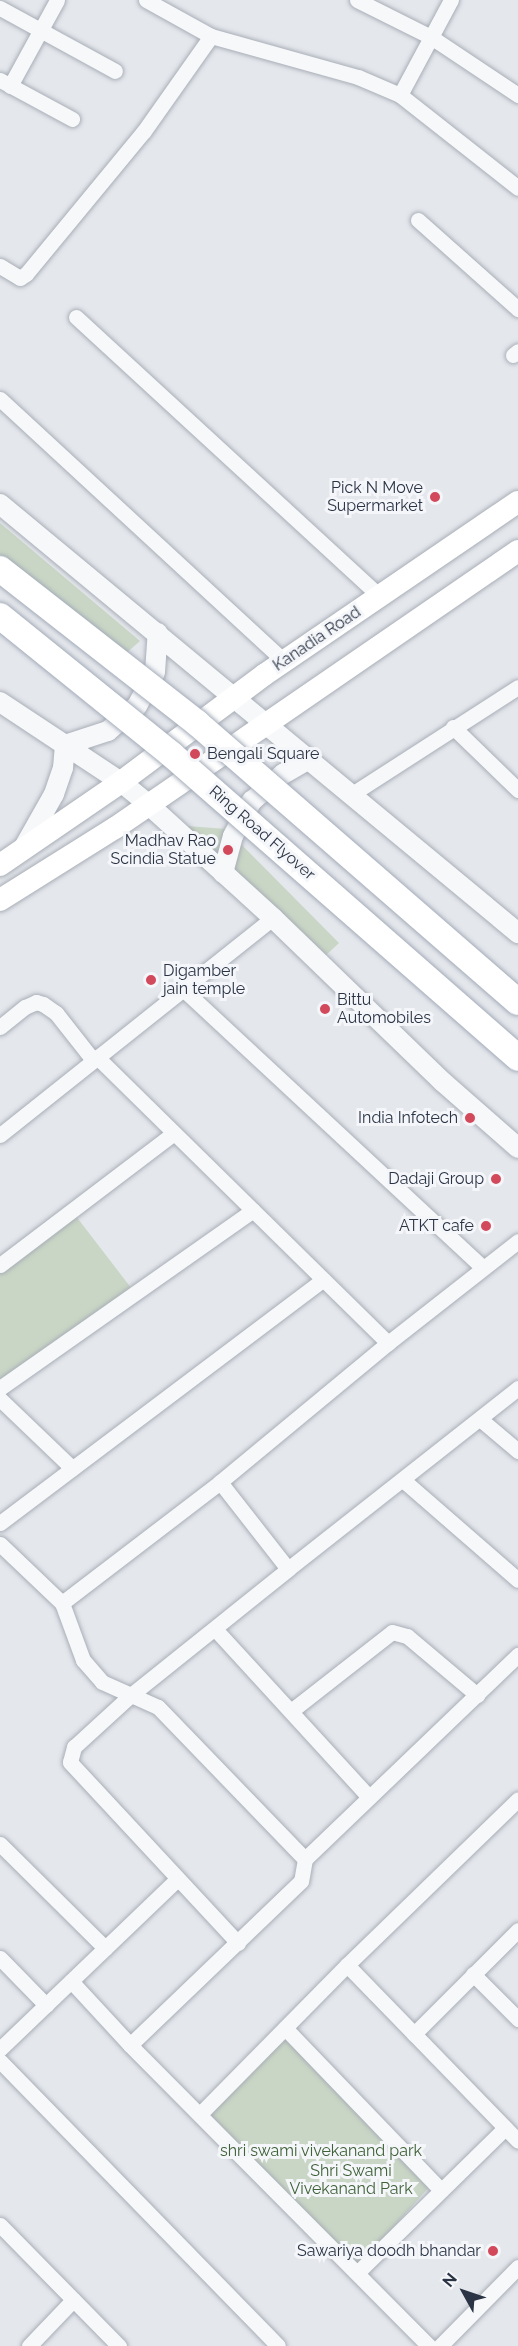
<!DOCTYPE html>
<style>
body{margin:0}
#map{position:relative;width:518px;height:2346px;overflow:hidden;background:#e4e7ec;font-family:Raleway,sans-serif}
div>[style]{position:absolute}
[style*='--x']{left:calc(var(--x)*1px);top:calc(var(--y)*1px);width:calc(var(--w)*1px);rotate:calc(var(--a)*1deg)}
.green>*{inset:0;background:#c9d6c5}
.roads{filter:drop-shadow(0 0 2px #a9aeb7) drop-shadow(0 0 2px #a9aeb7)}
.minor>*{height:15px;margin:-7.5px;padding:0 7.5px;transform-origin:7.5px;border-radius:7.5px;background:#f7f8fa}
.tertiary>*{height:20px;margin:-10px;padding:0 10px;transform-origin:10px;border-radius:10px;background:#f7f8fa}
.secondary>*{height:22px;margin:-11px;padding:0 11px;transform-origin:11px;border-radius:11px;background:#fff}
.bridges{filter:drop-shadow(0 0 2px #a3abb8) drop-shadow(0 0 2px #a3abb8)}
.primary-bridge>*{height:26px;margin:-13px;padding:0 13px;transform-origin:13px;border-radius:13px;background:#fff}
.dots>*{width:16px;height:16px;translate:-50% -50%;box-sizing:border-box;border:3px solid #f4f6f9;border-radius:50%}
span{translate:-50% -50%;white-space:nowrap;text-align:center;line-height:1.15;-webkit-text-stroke:6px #f4f6f9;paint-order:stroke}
.poi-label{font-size:16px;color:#2b3445}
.right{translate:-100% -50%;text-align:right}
.left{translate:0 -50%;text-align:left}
.street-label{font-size:16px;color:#2b3445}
.park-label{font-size:16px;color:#3f6138}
.north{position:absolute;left:434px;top:2262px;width:60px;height:60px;-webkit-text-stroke:4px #f4f6f9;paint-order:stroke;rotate:310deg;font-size:16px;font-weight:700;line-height:24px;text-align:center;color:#2b3445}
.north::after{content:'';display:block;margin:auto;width:21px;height:27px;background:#2b3445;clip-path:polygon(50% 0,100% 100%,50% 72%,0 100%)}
</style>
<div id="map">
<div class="green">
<div style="clip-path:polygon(0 523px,140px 641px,123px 656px,0 569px)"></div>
<div style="clip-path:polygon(187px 826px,226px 829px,339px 943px,324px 957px)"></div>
<div style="clip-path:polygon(72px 1211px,135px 1293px,0 1388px,0 1265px)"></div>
<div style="clip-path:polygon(288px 2035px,437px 2178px,353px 2273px,208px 2118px)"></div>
</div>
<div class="roads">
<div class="minor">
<div style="--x:146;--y:0;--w:74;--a:29"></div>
<div style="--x:211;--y:36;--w:153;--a:15.6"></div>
<div style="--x:358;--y:77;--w:46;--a:23.2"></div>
<div style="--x:400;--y:95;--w:150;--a:38.2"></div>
<div style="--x:357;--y:0;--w:83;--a:26.6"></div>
<div style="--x:431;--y:37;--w:105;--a:33.7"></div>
<div style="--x:0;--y:8;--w:131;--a:28.7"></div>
<div style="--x:0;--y:80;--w:82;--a:28.4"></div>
<div style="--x:10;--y:86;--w:98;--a:-61.3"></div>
<div style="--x:400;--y:95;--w:108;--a:-61.8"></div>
<div style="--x:418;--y:220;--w:134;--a:41.7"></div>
<div style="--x:0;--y:266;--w:23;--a:31"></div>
<div style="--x:20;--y:278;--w:7;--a:-34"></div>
<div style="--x:26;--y:274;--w:185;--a:-50.5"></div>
<div style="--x:144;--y:131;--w:116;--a:-54.8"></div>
<div style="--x:76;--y:317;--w:413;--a:42.6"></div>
<div style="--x:513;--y:355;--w:6;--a:-39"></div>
<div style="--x:0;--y:399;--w:386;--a:42.7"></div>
<div style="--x:453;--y:727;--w:91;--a:44.1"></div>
<div style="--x:352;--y:794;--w:197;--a:-32.8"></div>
<div style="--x:182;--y:988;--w:410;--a:42.9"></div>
<div style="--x:0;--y:1027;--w:32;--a:-39"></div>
<div style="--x:25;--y:1007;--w:12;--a:-24"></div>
<div style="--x:36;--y:1002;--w:7;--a:16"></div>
<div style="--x:43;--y:1004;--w:16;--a:35"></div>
<div style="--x:56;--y:1013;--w:60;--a:51.8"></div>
<div style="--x:97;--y:1057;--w:408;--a:44.5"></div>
<div style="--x:0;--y:1135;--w:349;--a:-38.5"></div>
<div style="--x:0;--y:1265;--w:218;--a:-37.2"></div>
<div style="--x:0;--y:1388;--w:309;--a:-35.1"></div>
<div style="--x:0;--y:1399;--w:100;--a:43.8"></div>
<div style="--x:480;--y:1419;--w:50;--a:40.1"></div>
<div style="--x:403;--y:1480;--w:152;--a:41"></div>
<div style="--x:220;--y:1482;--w:110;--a:52"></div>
<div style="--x:0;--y:1523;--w:404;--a:-37"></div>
<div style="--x:0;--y:1544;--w:86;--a:43.6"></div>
<div style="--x:62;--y:1603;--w:61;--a:69.8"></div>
<div style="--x:83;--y:1660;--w:29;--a:49"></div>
<div style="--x:102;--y:1682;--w:61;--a:24.1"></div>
<div style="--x:158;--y:1707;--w:211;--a:46"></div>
<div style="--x:305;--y:1859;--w:22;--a:100"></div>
<div style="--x:301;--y:1881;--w:237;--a:136.2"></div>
<div style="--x:62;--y:1603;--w:199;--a:-37.4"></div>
<div style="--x:220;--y:1482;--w:218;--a:-39.6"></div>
<div style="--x:388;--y:1343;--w:165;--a:-38.1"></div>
<div style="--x:215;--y:1629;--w:228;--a:47.5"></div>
<div style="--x:291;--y:1711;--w:128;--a:-38"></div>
<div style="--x:392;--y:1632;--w:16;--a:15"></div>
<div style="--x:407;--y:1636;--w:92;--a:40.1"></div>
<div style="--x:0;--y:1844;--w:148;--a:44.7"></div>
<div style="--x:305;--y:1859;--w:295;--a:-43.8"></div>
<div style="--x:238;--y:1943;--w:247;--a:-132.9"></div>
<div style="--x:70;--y:1762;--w:16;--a:-75"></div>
<div style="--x:74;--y:1747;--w:77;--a:-42.4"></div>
<div style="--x:131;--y:1695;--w:201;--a:-38.7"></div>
<div style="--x:288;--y:1569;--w:293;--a:-38.2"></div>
<div style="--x:0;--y:1958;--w:66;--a:45.6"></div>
<div style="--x:347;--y:1965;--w:245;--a:45.8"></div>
<div style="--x:473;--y:1974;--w:64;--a:45"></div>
<div style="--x:71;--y:1981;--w:87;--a:47.3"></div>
<div style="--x:130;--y:2045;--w:424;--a:45.2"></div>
<div style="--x:285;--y:2028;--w:225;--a:46.1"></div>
<div style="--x:414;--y:2034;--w:147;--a:-45"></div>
<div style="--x:0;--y:2049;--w:245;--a:-43.8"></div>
<div style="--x:0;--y:2061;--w:398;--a:45.7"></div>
<div style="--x:200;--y:2114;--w:209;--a:-45.4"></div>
<div style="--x:347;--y:1965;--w:238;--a:-44.1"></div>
<div style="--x:0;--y:2225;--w:170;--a:45.5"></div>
<div style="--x:357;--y:2273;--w:207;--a:-44.4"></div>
<div style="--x:29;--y:2346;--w:64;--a:-46.3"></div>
<div style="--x:440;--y:2346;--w:111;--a:-45.4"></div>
</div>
<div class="tertiary">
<div style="--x:0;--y:504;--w:673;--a:39.63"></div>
<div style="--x:0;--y:702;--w:145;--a:33.5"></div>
<div style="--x:121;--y:782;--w:36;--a:39"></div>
<div style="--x:149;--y:805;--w:168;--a:42.3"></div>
<div style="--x:273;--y:918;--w:236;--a:44"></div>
<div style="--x:443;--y:1082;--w:100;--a:41.3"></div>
<div style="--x:23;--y:849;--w:63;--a:-60.6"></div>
<div style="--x:54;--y:794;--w:28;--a:-71"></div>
<div style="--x:63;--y:768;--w:23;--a:-85"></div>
<div style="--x:65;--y:745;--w:45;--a:-18"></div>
<div style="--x:108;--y:731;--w:38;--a:-41"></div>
<div style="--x:137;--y:706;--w:38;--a:-62"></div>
<div style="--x:155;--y:672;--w:39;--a:-86"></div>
<div style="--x:223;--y:873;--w:38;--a:-75"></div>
<div style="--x:233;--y:836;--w:40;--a:-62"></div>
<div style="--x:252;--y:801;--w:41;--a:-41.1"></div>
<div style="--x:283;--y:774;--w:28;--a:-30"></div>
</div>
<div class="secondary">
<div style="--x:0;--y:865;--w:147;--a:-34.4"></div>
<div style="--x:121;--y:782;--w:179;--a:-36.8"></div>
<div style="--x:264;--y:675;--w:307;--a:-34.3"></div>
<div style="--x:0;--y:900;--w:136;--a:-32.1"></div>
<div style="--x:115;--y:828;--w:489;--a:-34.5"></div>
</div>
</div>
<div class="bridges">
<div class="primary-bridge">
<div style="--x:0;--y:569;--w:250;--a:38"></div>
<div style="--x:197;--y:723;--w:425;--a:41"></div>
<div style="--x:0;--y:616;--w:220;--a:38.9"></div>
<div style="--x:171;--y:754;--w:461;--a:41.2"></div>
</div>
</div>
<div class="dots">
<div style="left:435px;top:497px;background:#d1495b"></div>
<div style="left:195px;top:754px;background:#d1495b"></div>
<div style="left:228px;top:850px;background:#d1495b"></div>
<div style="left:151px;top:980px;background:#d1495b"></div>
<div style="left:325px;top:1009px;background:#d1495b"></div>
<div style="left:470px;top:1118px;background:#d1495b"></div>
<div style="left:496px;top:1179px;background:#d1495b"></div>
<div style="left:486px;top:1226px;background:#d1495b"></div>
<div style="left:493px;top:2251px;background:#d1495b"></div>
</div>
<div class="poi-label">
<span class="right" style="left:423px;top:497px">Pick N Move<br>Supermarket</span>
<span class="left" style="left:207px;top:754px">Bengali Square</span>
<span class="right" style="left:216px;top:850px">Madhav Rao<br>Scindia Statue</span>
<span class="left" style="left:163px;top:980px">Digamber<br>jain temple</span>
<span class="left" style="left:337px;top:1009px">Bittu<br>Automobiles</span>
<span class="right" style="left:458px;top:1118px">India Infotech</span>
<span class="right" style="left:484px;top:1179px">Dadaji Group</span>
<span class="right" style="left:474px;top:1226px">ATKT cafe</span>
<span class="right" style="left:481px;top:2251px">Sawariya doodh bhandar</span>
</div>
<div class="street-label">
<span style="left:317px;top:639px;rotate:-34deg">Kanadia Road</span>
<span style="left:262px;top:833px;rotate:41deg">Ring Road Flyover</span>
</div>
<div class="park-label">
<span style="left:321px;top:2151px">shri swami vivekanand park</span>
<span style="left:351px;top:2180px">Shri Swami<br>Vivekanand Park</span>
</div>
<div class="north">N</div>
</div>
